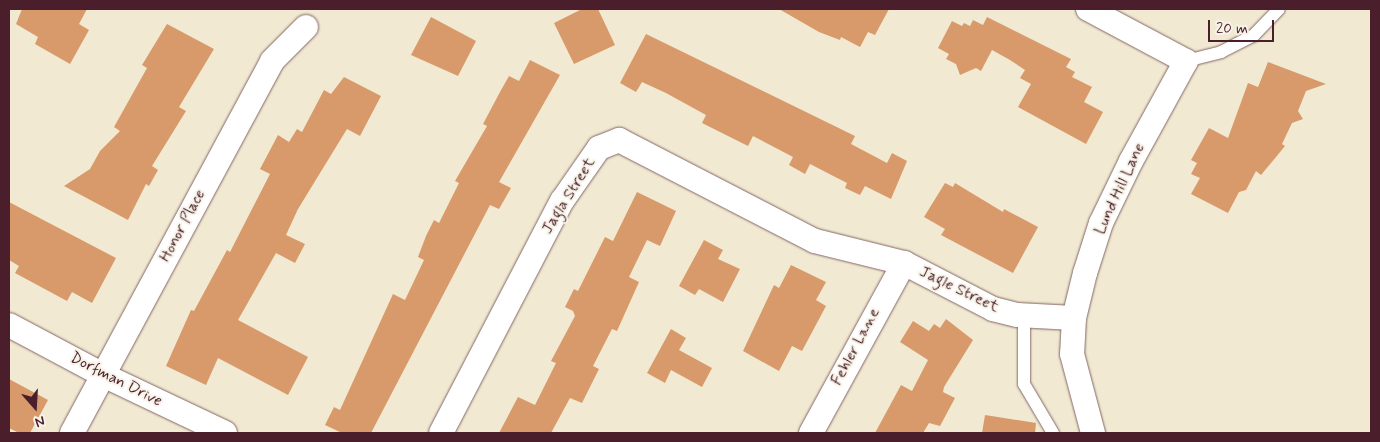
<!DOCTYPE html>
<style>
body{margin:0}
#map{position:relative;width:1380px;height:442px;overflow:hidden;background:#f1e9d2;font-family:Mynerve,sans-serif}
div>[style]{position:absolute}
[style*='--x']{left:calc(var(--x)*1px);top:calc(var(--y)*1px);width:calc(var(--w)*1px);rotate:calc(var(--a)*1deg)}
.building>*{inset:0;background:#d89a6a}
.roads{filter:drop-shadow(0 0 1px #846665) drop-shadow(0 0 1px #846665)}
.lane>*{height:12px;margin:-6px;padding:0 6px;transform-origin:6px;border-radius:6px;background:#fff}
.street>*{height:24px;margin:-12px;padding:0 12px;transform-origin:12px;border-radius:12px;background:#fff}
span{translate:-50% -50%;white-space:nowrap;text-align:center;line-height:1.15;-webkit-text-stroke:4px #f7f3e8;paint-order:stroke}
.street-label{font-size:16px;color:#4a1f2b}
.frame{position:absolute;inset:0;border:10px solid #4a1f2b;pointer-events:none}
.north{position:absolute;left:10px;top:382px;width:50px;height:50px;-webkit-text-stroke:4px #f7f3e8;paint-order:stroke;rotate:161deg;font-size:14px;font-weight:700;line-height:20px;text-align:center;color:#4a1f2b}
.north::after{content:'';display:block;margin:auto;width:18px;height:22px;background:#4a1f2b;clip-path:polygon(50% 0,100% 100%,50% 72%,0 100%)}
.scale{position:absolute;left:1208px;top:20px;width:66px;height:22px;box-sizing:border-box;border:2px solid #4a1f2b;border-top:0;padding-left:6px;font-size:15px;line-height:18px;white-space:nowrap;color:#4a1f2b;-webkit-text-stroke:4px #f7f3e8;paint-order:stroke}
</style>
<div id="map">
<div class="building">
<div style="clip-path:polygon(22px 9px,87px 9px,79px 24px,89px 30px,70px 64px,35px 44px,38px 37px,16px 24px)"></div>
<div style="clip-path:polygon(582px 9px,598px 9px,615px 45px,574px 64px,554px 23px)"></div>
<div style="clip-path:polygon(779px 9px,889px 9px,875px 35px,868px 32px,860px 47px,841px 37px,840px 40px,819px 32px)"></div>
<div style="clip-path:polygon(431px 17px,476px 41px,458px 76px,411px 55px)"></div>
<div style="clip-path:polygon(987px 17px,1071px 59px,1066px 67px,1075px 72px,1072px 77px,1092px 87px,1084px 102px,1103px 112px,1086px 144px,1018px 107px,1031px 84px,1020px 78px,1025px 70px,1010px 60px,992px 50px,981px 71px,976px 68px,960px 75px,956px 64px,946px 59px,949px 54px,938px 48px,952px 21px,962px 26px,964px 23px,970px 26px,973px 20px,983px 25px)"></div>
<div style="clip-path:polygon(167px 24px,214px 49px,179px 107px,186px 111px,152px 166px,158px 170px,149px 186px,146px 184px,128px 220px,64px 186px,90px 169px,100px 151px,120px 131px,114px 127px,147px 68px,142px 65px)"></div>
<div style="clip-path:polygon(646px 34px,855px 136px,851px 144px,887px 163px,892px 153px,907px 161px,891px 199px,865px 186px,860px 195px,845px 188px,847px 183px,810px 164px,805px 174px,789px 165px,793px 157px,753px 136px,748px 146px,702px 123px,706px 115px,666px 93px,642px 82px,636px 92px,620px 83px)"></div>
<div style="clip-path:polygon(530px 60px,560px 75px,499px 182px,511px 188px,499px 209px,490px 205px,371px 433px,342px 433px,325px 425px,334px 407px,340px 410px,393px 294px,405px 300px,424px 260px,418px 257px,426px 236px,434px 220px,439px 223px,459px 183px,455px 181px,487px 126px,483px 124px,500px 92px,509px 76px,519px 81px)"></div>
<div style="clip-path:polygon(1268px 62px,1326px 84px,1306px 91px,1298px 111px,1303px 119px,1292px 123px,1282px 144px,1285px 146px,1261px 175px,1256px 171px,1246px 190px,1239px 192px,1228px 213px,1191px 194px,1200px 178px,1191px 174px,1197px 163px,1191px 160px,1209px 128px,1228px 138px,1248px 83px,1258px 87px)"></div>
<div style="clip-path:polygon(344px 77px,381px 96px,360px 136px,347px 129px,298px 209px,286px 235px,305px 244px,295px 263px,276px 253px,238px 320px,308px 357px,288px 395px,218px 358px,206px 385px,166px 366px,191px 310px,194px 311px,227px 250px,230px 252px,270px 174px,260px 169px,278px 135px,289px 142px,297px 129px,302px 132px,324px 90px,331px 94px)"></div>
<div style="clip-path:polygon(945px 183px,953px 187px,955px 183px,1003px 212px,1004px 209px,1038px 227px,1013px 273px,941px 235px,945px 229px,924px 217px)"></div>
<div style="clip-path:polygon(637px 192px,676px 211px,660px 246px,647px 240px,629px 277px,639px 282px,617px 331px,612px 329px,593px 366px,599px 369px,582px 403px,570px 398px,551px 433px,499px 433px,518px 397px,535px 405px,556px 363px,551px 361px,575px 316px,573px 311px,565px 307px,574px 289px,578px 291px,605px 237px,613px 241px)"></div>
<div style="clip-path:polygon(9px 202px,116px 258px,92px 303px,72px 292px,67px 301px,15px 273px,19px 266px,9px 260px)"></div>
<div style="clip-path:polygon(704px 240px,723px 250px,718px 259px,740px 269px,723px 302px,699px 289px,695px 295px,679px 286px)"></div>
<div style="clip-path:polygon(791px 265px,826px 282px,816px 300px,826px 306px,802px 351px,792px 346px,779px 371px,743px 351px,774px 285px,779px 288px)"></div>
<div style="clip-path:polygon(946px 319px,973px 340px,944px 387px,943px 392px,955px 398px,940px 426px,929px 423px,923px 433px,875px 433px,901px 385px,912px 391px,928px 360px,900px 342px,913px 321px,929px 331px,934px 324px,940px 328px)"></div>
<div style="clip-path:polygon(671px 329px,686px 338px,679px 350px,712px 368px,702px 387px,671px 370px,665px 383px,647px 373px)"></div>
<div style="clip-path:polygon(9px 379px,48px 400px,30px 433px,19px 433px,9px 428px)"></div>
<div style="clip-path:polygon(985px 415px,1036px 423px,1035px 433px,982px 433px)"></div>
</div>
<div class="roads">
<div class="lane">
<div style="--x:1186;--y:61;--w:36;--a:-14"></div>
<div style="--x:1221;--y:52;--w:36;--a:-27"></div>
<div style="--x:1253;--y:36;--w:37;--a:-46"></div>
<div style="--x:1024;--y:316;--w:68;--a:90"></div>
<div style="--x:1024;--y:384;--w:57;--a:59.4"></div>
</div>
<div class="street">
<div style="--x:1088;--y:9;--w:111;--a:28"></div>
<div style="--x:1186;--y:61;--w:114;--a:118.8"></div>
<div style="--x:1131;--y:161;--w:69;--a:115.8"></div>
<div style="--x:1101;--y:223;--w:52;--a:107.7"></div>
<div style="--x:1085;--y:273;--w:46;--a:103.7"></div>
<div style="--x:1074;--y:318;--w:36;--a:93"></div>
<div style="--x:1072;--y:354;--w:82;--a:75.1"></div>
<div style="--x:9;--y:325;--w:106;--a:28"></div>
<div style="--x:103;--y:375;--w:135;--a:25.4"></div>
<div style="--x:72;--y:433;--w:422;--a:-61.7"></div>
<div style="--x:272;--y:61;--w:48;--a:-45"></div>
<div style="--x:441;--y:433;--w:262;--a:-62.5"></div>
<div style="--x:562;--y:201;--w:65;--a:-55.1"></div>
<div style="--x:599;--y:148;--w:22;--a:-22"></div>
<div style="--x:619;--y:140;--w:220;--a:27.3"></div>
<div style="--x:815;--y:241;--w:92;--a:13.9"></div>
<div style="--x:904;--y:263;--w:100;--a:27.3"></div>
<div style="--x:993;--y:309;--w:25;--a:14"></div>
<div style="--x:1017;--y:315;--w:57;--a:3"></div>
<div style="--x:811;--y:433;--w:194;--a:-61.3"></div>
</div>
</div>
<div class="street-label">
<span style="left:1120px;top:189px;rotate:-65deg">Lund Hill Lane</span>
<span style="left:569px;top:196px;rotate:-58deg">Jagla Street</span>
<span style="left:183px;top:226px;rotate:-62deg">Honor Place</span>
<span style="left:959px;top:290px;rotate:26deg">Jagle Street</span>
<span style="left:856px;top:347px;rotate:-62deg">Fehler Lane</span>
<span style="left:116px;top:380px;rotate:27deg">Dorfman Drive</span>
</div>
<div class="frame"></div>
<div class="north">N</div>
<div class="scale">20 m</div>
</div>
